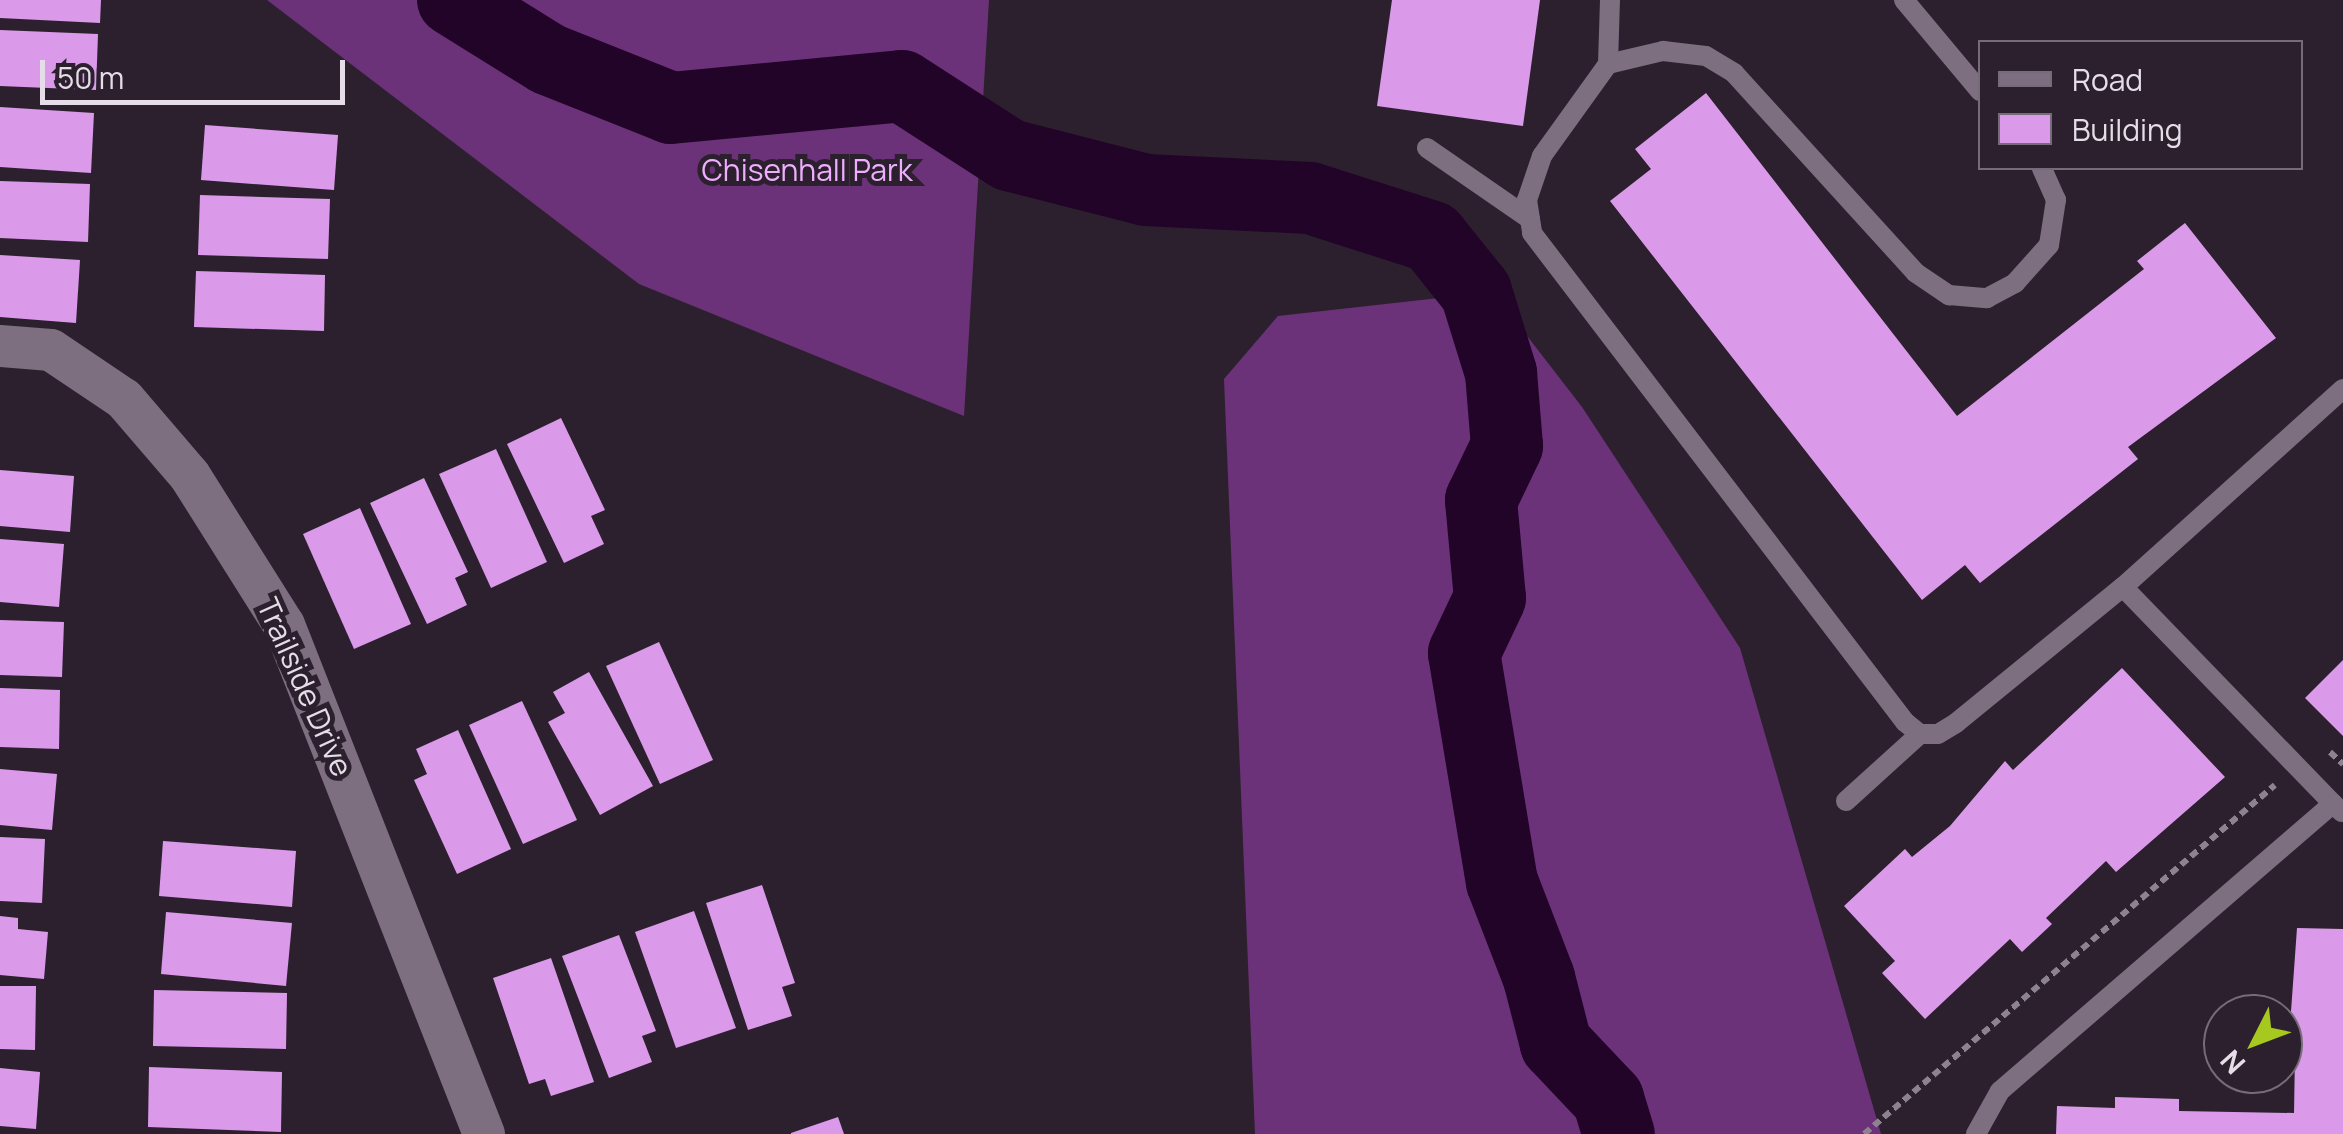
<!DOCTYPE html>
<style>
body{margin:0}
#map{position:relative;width:2343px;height:1134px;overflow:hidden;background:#2c202f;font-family:Manrope,sans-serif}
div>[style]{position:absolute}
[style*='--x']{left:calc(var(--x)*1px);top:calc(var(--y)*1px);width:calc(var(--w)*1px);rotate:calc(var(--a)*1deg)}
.forest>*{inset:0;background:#6c3279}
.river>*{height:72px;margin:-36px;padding:0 36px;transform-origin:36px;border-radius:36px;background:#220429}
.building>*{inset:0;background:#da9ae9}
.path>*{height:6px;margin-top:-3px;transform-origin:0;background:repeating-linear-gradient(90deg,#8c838f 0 8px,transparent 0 13px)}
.service>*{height:20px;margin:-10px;padding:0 10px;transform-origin:10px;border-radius:10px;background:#7d6e80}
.minor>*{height:42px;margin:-21px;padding:0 21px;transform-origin:21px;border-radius:21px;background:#7d6e80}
span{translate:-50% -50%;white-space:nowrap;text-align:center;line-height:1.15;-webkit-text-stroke:10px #2c202f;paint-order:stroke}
.park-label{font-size:30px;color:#eeaefd}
.street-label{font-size:30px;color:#e5dde7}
.legend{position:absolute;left:1978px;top:40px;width:325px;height:130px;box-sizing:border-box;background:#2c202f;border:2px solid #766c79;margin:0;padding:12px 18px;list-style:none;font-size:30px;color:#e5dde7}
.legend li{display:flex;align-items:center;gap:20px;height:50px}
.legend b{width:50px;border:2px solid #766c79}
.north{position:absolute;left:2203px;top:994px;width:100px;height:100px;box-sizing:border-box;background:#2c202f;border:2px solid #766c79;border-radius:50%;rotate:228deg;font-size:28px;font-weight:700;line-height:40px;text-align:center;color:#e5dde7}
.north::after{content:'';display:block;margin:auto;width:35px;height:45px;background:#a7c81f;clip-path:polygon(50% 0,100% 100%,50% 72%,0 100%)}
.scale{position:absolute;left:40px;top:60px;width:305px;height:45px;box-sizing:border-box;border:5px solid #e5dde7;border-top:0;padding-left:12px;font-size:30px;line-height:35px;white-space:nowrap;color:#e5dde7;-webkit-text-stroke:8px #2c202f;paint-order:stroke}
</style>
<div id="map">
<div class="forest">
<div style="clip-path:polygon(267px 0,989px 0,964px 416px,639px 284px)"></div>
<div style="clip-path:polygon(1493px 292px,1582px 407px,1740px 648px,1881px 1134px,1255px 1134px,1224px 379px,1278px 316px)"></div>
</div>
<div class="river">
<div style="--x:453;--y:0;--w:112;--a:31.8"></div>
<div style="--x:548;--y:59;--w:132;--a:21.7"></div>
<div style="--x:671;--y:108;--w:232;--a:-5.4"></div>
<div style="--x:902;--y:86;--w:127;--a:32.8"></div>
<div style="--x:1009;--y:155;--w:141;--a:14.3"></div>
<div style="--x:1146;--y:190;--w:164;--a:2.8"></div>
<div style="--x:1310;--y:198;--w:128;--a:17.7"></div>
<div style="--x:1432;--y:237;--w:70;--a:51.3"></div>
<div style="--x:1476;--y:292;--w:85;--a:72.8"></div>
<div style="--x:1501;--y:373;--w:73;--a:85.3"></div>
<div style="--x:1507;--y:446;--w:60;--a:115.7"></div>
<div style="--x:1481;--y:500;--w:98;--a:84.8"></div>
<div style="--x:1490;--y:598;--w:61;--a:115.3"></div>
<div style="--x:1464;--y:653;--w:232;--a:80.6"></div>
<div style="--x:1502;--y:882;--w:103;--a:68.9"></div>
<div style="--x:1539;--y:978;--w:68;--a:75.6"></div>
<div style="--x:1556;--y:1044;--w:76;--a:46.6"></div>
<div style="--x:1608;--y:1099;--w:37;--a:73"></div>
</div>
<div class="building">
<div style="clip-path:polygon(0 0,101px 0,100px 23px,0 18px)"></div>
<div style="clip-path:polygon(1392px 0,1540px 0,1523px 126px,1377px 106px)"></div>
<div style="clip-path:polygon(0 30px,98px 34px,96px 90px,0 86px)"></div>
<div style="clip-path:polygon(1706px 93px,1957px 416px,2144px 269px,2137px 261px,2185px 223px,2276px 338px,2128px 447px,2138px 459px,1980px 583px,1965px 565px,1922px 600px,1610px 201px,1651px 169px,1635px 149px)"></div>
<div style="clip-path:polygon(0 107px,94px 113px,91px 173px,0 167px)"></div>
<div style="clip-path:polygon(205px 125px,338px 135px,334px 190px,201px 180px)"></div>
<div style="clip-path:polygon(0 181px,90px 184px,88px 242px,0 238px)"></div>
<div style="clip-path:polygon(200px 195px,330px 199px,328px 259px,198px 255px)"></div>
<div style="clip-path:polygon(0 255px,80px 260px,76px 323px,0 317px)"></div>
<div style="clip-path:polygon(196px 271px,325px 275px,324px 331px,194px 327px)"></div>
<div style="clip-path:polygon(561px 418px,605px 510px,591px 516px,604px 544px,564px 563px,507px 444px)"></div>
<div style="clip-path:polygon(496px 449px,547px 562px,491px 588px,439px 474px)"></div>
<div style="clip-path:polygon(0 470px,74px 476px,70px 532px,0 526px)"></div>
<div style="clip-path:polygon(424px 478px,468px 572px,455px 578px,467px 605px,427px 624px,370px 503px)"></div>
<div style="clip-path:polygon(360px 508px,411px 624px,354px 649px,303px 534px)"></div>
<div style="clip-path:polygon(0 539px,64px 544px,59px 607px,0 602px)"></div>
<div style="clip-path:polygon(0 620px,64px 622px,62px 677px,0 675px)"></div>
<div style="clip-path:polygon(659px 642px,713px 760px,660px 784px,606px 666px)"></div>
<div style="clip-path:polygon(2343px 660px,2343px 736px,2305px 698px)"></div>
<div style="clip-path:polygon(2122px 668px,2225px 777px,2116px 872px,2106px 861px,2046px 918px,2052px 924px,2022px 952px,2010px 939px,1925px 1019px,1882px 973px,1895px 961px,1844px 906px,1905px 849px,1912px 857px,1950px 826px,2005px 761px,2013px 770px)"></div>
<div style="clip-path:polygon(589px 672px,653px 786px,600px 815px,548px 722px,565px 713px,553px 692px)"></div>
<div style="clip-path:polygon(0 688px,60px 690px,59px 749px,0 747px)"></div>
<div style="clip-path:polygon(522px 701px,577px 820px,523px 844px,469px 725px)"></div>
<div style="clip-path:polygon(458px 730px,511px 849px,457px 874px,414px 780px,427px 774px,416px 749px)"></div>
<div style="clip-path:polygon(0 769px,57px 774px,52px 830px,0 825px)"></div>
<div style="clip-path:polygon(0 837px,45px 839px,42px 903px,0 901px)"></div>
<div style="clip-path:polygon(163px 841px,296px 851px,292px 907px,159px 896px)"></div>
<div style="clip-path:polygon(762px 885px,795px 983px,782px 987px,792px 1016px,748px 1030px,706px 903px)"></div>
<div style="clip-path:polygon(694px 911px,736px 1028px,676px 1048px,635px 932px)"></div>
<div style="clip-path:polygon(166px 912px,292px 923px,286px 986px,161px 974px)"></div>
<div style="clip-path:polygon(0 916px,18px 918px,18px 929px,48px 932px,44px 979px,0 975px)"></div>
<div style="clip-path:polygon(2297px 928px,2343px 929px,2343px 1134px,2056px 1134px,2057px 1106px,2115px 1108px,2115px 1097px,2179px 1099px,2179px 1111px,2294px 1113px,2295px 1053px,2288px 1053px)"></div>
<div style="clip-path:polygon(619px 935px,656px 1031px,642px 1036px,652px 1062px,609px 1078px,562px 956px)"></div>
<div style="clip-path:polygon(551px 958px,594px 1082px,551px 1096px,545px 1079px,529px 1084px,493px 978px)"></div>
<div style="clip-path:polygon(0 986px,36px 986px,35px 1050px,0 1049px)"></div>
<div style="clip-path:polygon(154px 990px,287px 993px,286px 1049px,153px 1046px)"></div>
<div style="clip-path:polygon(149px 1067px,282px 1072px,281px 1132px,148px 1127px)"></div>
<div style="clip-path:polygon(0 1068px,40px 1072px,36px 1129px,0 1126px)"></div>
<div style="clip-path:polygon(838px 1117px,844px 1134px,791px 1134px,791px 1133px)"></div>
</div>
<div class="path">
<div style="--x:2330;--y:752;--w:18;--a:43"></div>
<div style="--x:1864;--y:1134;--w:539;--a:-40.34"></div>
</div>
<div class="service">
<div style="--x:1610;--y:0;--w:64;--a:91.8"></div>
<div style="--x:1608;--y:64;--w:113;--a:125.7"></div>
<div style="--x:1542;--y:156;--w:46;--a:108.8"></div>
<div style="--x:1527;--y:200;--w:33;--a:81"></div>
<div style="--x:1532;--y:233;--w:615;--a:52.66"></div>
<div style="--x:1905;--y:722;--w:19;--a:39"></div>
<div style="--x:1920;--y:734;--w:18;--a:0"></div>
<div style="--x:1938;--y:734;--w:21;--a:-31"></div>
<div style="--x:1956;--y:723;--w:215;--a:-39.2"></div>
<div style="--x:2123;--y:587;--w:302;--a:45.9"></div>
<div style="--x:1904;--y:0;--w:119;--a:50.1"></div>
<div style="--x:1608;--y:64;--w:57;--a:-13.3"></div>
<div style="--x:1663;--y:51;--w:43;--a:6.6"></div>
<div style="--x:1706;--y:56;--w:33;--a:31"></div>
<div style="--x:1734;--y:73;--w:270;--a:47.7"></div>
<div style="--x:1916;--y:273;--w:40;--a:34"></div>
<div style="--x:1949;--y:295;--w:38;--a:5"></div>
<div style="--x:1987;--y:298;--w:32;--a:-28"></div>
<div style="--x:2015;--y:283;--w:51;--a:-48.2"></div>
<div style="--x:2049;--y:245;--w:46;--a:-81.2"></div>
<div style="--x:2056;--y:200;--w:35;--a:-114"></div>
<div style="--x:1427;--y:148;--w:125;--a:34.6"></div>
<div style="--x:2123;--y:587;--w:296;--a:-42"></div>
<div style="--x:1846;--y:801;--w:100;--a:-42.2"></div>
<div style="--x:1976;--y:1134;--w:49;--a:-60.8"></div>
<div style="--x:2000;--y:1091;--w:440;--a:-40.8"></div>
<div style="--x:2333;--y:804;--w:12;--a:42"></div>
</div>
<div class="minor">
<div style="--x:0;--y:346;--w:51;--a:4.5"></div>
<div style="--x:51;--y:350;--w:88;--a:33.9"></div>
<div style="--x:124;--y:399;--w:101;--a:49.4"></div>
<div style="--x:190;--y:476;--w:176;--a:57.8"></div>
<div style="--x:284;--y:625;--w:547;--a:68.55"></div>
</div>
<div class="park-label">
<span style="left:807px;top:170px">Chisenhall Park</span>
</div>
<div class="street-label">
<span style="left:305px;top:687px;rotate:66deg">Trailside Drive</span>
</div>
<ul class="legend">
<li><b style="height:12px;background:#7d6e80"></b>Road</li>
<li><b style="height:28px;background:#da9ae9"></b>Building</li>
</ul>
<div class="north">N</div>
<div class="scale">50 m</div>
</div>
